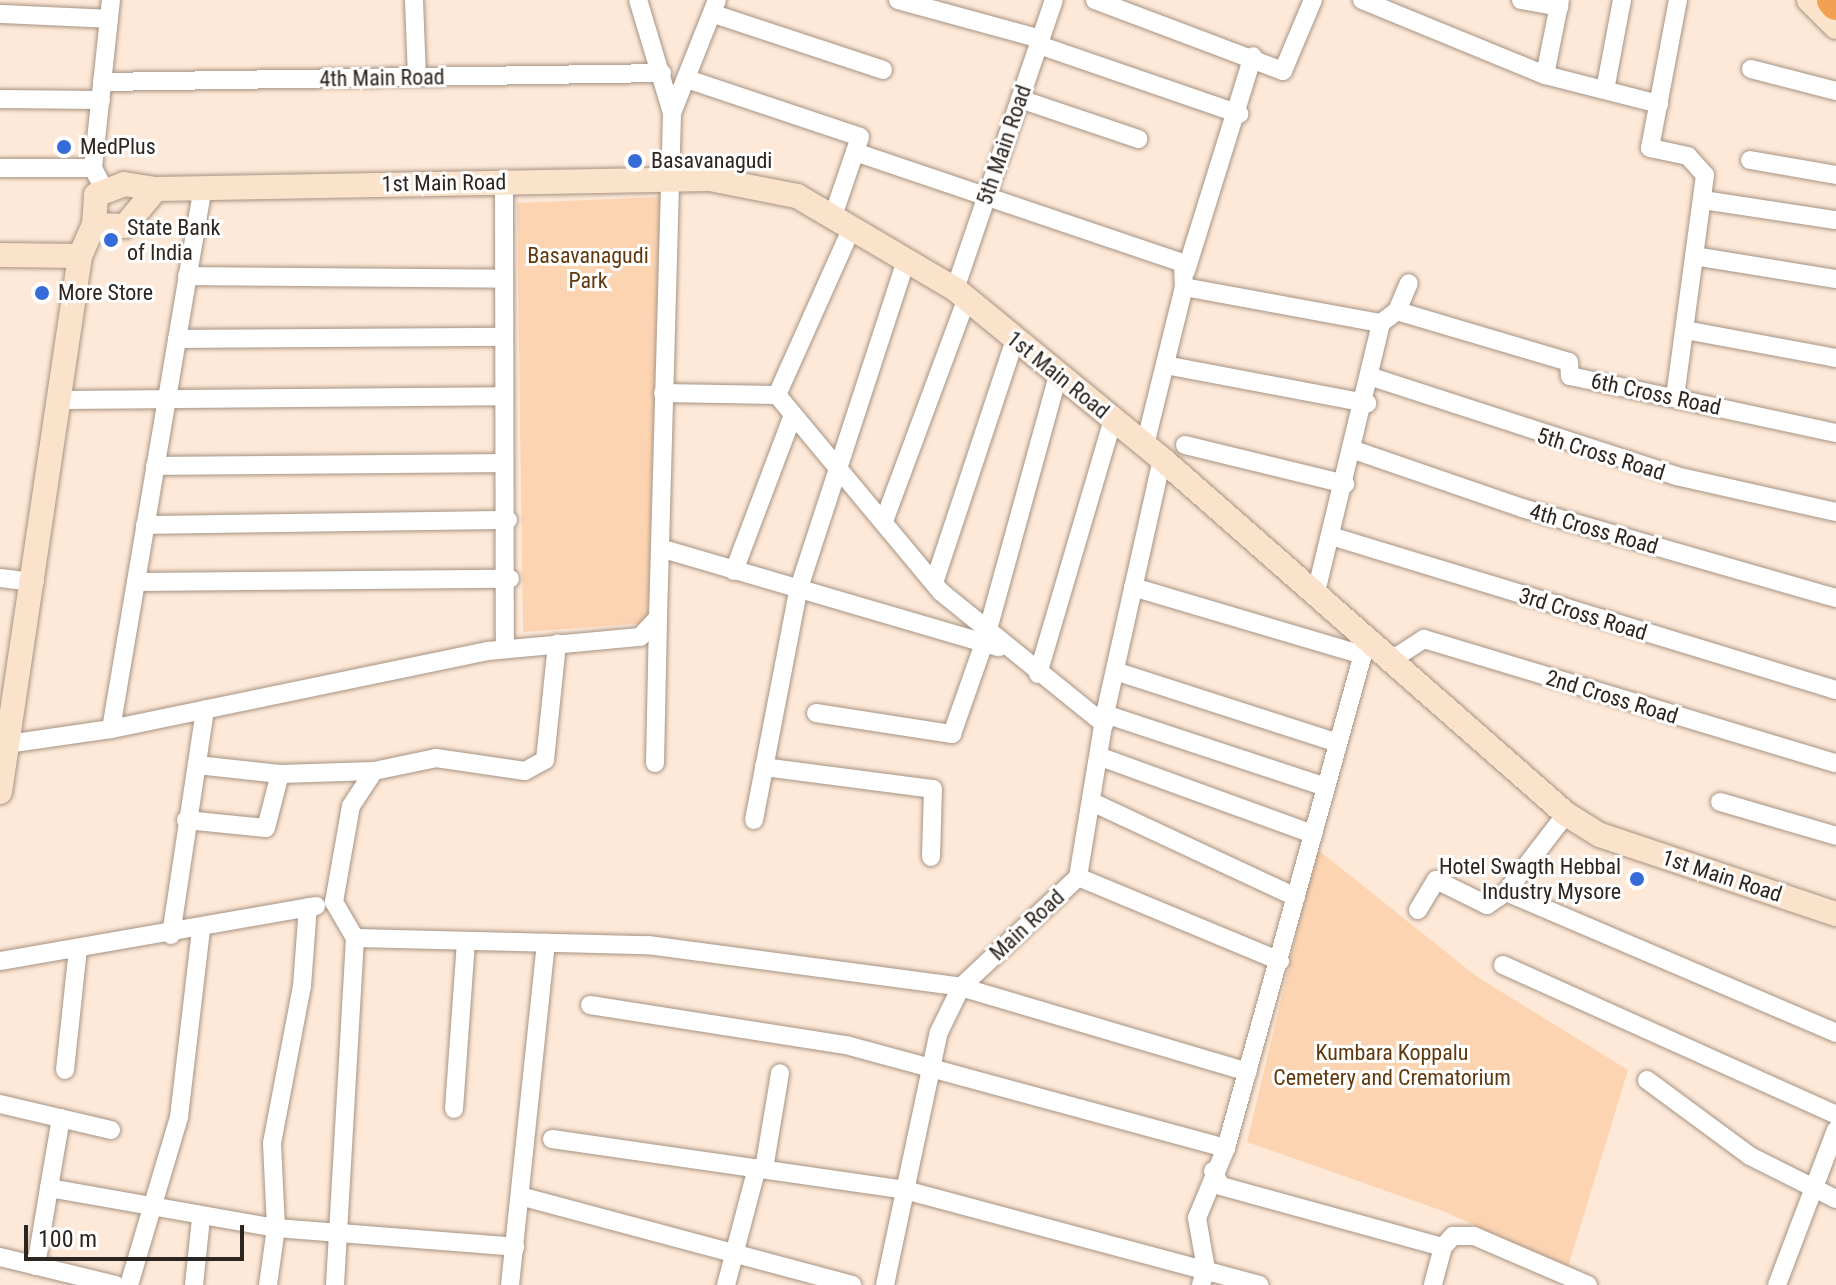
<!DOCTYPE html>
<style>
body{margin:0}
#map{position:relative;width:1836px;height:1285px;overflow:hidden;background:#fee9d8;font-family:"Roboto Condensed",sans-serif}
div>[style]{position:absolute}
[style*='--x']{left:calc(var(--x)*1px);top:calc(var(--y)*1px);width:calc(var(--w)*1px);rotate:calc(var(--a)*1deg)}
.green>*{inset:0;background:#fcd4b2}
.roads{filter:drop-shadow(0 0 2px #a69383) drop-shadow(0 0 2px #a69383)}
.street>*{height:18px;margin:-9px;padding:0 9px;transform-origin:9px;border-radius:9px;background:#fff}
.secondary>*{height:24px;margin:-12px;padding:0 12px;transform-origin:12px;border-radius:12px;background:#fbe2cb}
.highway>*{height:32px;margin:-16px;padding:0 16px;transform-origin:16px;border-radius:16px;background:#f2a052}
.dots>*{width:22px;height:22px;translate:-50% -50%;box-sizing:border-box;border:4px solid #fff;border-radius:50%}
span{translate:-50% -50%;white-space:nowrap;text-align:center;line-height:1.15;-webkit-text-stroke:6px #fff;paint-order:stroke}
.street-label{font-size:22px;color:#2d251f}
.poi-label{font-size:22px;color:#2d251f}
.left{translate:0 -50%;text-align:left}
.right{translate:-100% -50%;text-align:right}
.park-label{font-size:22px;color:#61380b}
.scale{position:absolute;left:24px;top:1225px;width:220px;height:36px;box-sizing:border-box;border:4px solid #2d251f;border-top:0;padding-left:10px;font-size:24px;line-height:28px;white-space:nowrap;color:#2d251f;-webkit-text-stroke:6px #fff;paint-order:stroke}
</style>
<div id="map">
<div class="green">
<div style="clip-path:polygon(660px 197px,648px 623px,523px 632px,517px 203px)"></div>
<div style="clip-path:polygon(1317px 849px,1476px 976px,1628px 1070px,1568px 1267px,1443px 1211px,1247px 1142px)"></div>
</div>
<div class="roads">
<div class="street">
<div style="--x:414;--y:0;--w:77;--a:87.8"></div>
<div style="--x:898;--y:0;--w:148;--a:15.3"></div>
<div style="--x:1095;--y:0;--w:201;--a:20.7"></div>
<div style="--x:1283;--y:71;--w:77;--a:-67.1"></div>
<div style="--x:1362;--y:0;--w:198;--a:22.3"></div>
<div style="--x:1545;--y:75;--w:118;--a:14.3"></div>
<div style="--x:1521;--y:0;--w:39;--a:10"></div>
<div style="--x:0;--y:14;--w:109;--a:2.6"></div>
<div style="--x:714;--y:14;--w:178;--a:18.3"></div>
<div style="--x:1039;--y:45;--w:212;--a:19"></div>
<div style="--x:1751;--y:69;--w:88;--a:14.5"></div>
<div style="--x:1545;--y:75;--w:76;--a:-78.7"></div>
<div style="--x:687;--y:79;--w:182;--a:18.5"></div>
<div style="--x:860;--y:137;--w:83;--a:108.9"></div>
<div style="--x:102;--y:82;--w:560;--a:-0.92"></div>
<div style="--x:1605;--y:90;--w:92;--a:-79.3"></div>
<div style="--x:0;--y:99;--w:101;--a:0.6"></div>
<div style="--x:1020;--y:99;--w:125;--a:18.7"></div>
<div style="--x:672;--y:113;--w:122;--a:-68.3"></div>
<div style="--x:855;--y:152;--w:346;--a:18.7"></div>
<div style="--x:1183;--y:263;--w:24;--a:88"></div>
<div style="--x:1184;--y:287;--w:163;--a:103.9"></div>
<div style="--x:1750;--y:160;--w:87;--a:9.9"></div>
<div style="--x:0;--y:168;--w:93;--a:0"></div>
<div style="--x:504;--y:182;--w:466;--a:89.9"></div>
<div style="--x:103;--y:187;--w:21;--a:-118"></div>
<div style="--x:93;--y:168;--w:169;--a:-83.9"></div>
<div style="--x:1703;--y:200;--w:134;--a:8.6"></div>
<div style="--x:1694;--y:256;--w:144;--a:9.2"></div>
<div style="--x:1186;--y:271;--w:225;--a:-72.7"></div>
<div style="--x:187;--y:276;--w:316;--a:0.5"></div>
<div style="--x:1184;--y:287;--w:200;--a:10.4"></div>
<div style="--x:955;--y:289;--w:305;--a:-71.1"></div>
<div style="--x:1397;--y:311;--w:179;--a:16.5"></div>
<div style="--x:1569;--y:362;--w:14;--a:86"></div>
<div style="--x:1570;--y:376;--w:272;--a:12.1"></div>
<div style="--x:1685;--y:330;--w:154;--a:10.5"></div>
<div style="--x:177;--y:339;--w:327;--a:-0.4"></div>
<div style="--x:1165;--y:365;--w:206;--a:10.7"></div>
<div style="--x:1372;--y:377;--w:320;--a:18"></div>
<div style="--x:1676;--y:476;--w:164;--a:12.7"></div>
<div style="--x:663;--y:393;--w:114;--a:1"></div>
<div style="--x:777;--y:395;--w:256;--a:50.2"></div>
<div style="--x:941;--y:592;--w:210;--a:39"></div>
<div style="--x:777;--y:395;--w:184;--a:-65.9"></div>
<div style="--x:1675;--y:397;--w:224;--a:-82.3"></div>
<div style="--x:1705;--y:175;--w:25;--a:-132"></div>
<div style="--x:1688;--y:156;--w:39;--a:-168"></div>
<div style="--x:1650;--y:148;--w:151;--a:-79.3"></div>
<div style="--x:64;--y:400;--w:438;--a:-0.5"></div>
<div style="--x:1185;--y:445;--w:165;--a:13.7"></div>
<div style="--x:1354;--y:450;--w:178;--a:19"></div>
<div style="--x:1522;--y:508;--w:327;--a:16"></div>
<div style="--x:155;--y:466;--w:349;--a:-0.5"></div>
<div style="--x:884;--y:521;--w:235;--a:-69.6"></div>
<div style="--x:145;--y:525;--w:363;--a:-0.8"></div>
<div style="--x:1331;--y:536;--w:528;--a:16.96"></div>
<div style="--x:663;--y:549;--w:350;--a:16.3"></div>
<div style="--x:734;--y:571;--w:167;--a:-69.3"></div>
<div style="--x:0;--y:578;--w:35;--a:7"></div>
<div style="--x:136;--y:582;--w:374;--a:-0.5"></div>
<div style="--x:934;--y:583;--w:256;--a:-71.6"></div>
<div style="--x:1133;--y:587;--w:239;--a:16.5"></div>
<div style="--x:1316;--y:592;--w:277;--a:-76.4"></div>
<div style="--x:1381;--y:323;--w:20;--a:-37"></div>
<div style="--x:1397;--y:311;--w:30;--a:-67"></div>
<div style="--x:987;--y:633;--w:268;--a:-74.6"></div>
<div style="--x:1393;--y:659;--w:37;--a:-33"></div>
<div style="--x:1424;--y:639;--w:430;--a:16.8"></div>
<div style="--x:1115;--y:671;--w:234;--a:17.9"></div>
<div style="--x:1038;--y:674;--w:266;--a:-73.6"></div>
<div style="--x:816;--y:713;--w:138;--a:8.8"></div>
<div style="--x:952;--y:734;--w:96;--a:-70.6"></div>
<div style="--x:1105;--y:714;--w:233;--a:18.3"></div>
<div style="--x:111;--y:729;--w:551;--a:-80.38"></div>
<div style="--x:0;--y:745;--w:112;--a:-8.2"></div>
<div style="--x:111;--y:729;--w:385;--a:-11.7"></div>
<div style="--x:488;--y:651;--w:153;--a:-5.3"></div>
<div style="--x:640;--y:637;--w:26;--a:-47"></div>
<div style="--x:658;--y:618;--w:505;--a:-88.41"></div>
<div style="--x:672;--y:113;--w:118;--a:-106.7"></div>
<div style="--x:1101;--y:757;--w:226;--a:20"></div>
<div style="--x:655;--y:763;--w:145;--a:-88.8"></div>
<div style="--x:197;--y:765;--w:83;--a:6.2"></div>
<div style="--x:280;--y:774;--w:94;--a:-1.8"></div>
<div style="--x:764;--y:767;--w:170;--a:7.4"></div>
<div style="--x:933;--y:789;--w:68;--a:91.7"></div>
<div style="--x:1092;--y:802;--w:225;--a:25"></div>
<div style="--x:1720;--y:802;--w:121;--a:16.3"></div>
<div style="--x:1566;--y:814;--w:98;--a:127.6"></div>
<div style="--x:1506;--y:892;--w:359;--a:23.1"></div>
<div style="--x:186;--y:820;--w:80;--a:5.7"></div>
<div style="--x:266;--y:828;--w:56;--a:-75.5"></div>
<div style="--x:754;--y:820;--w:233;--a:-79.1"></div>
<div style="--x:798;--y:591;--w:348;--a:-71.9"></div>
<div style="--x:1078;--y:877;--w:219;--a:22.6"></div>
<div style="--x:1418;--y:910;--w:35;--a:-59"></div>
<div style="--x:1436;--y:880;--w:57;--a:26.1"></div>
<div style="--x:1487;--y:905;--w:23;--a:-34"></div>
<div style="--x:171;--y:935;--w:228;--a:-81.4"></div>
<div style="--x:355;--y:938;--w:293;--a:1.4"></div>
<div style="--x:648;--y:945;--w:316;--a:7.6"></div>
<div style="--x:961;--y:987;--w:299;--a:16.5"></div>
<div style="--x:0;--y:961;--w:321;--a:-9.9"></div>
<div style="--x:1503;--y:965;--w:365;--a:24.2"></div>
<div style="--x:590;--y:1005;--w:259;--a:8.9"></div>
<div style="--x:846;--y:1045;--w:394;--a:15.2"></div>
<div style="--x:65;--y:1070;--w:122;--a:-83.9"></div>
<div style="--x:1647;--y:1080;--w:128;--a:36.4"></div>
<div style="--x:1750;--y:1156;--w:96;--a:26.6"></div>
<div style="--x:0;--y:1104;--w:114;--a:13.2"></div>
<div style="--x:454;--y:1109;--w:168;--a:-85.9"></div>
<div style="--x:552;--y:1139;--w:357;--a:8.2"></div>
<div style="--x:905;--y:1190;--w:367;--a:15"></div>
<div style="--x:764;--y:1169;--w:97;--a:-80.5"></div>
<div style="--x:1213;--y:1171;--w:17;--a:62"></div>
<div style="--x:1221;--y:1186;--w:230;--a:15.4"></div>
<div style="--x:1443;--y:1247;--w:39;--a:105"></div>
<div style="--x:49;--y:1188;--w:71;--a:-80.3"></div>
<div style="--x:520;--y:1196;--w:344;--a:15"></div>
<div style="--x:1443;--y:1247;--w:15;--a:-48"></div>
<div style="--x:1453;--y:1236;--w:21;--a:0"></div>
<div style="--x:1474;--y:1236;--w:124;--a:23.3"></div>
<div style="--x:0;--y:1257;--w:119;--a:13.6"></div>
<div style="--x:36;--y:1266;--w:79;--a:-80.5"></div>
<div style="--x:49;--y:1188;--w:230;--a:10"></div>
<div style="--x:276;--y:1228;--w:240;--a:4.5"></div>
<div style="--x:129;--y:1285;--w:175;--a:-73.4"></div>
<div style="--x:179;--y:1117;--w:188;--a:-83.3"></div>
<div style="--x:194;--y:1285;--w:67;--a:-84"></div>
<div style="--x:268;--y:1285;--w:58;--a:-82"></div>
<div style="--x:276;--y:1228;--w:85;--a:-92.7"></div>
<div style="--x:272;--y:1143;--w:160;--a:-79.2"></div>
<div style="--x:302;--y:986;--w:79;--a:-85.7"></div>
<div style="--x:335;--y:1285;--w:348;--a:-86.7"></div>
<div style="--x:355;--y:938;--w:42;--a:-120.3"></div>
<div style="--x:334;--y:902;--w:97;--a:-80"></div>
<div style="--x:351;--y:806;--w:42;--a:-56.7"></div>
<div style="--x:374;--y:771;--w:63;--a:-11.8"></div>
<div style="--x:436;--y:758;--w:90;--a:8.3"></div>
<div style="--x:525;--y:771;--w:23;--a:-29"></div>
<div style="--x:545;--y:760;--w:117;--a:-84.1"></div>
<div style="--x:510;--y:1285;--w:344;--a:-84"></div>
<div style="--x:726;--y:1285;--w:121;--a:-75.2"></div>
<div style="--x:885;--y:1285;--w:259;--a:-78"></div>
<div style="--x:939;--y:1032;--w:50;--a:-63.9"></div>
<div style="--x:961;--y:987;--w:161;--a:-43.2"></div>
<div style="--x:1078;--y:877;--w:165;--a:-80.6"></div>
<div style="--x:1105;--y:714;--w:261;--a:-77.4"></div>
<div style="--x:1201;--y:1285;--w:17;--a:-73"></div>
<div style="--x:1206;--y:1269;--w:52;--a:-100"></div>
<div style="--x:1197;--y:1218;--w:76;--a:-67.5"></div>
<div style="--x:1226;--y:1148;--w:531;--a:-74.5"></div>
<div style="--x:1777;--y:1285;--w:166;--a:-69.2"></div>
</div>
<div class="secondary">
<div style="--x:1809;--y:0;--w:38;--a:45"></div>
<div style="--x:156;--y:189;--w:48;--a:130"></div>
<div style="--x:125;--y:226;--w:31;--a:-178"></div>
<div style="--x:94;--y:225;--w:30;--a:-86"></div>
<div style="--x:96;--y:195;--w:30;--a:-21"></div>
<div style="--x:124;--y:184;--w:32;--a:9"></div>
<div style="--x:156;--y:189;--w:554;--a:-1.03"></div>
<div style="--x:710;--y:179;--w:89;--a:11.1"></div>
<div style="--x:797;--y:196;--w:183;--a:30.5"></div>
<div style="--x:955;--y:289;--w:268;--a:39.4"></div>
<div style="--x:1162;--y:459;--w:538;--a:41.31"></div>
<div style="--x:1566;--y:814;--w:40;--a:32"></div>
<div style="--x:1600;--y:835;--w:249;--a:18.5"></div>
<div style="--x:0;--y:255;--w:80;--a:0.7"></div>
<div style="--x:0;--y:792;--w:542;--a:-81.51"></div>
<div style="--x:80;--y:256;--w:34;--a:-66"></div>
</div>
<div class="highway">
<div style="--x:1833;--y:0;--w:5;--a:53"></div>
</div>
</div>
<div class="dots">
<div style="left:64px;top:147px;background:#366bda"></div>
<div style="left:635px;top:161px;background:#366bda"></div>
<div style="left:111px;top:240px;background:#366bda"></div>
<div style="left:42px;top:293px;background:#366bda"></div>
<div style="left:1637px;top:879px;background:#366bda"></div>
</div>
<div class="street-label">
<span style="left:382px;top:78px;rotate:-1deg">4th Main Road</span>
<span style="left:1004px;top:145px;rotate:-71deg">5th Main Road</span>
<span style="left:444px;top:183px;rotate:-1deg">1st Main Road</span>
<span style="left:1058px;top:375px;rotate:39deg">1st Main Road</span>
<span style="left:1656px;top:394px;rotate:12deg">6th Cross Road</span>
<span style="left:1601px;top:454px;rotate:17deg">5th Cross Road</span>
<span style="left:1594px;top:529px;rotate:16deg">4th Cross Road</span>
<span style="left:1583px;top:614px;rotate:17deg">3rd Cross Road</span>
<span style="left:1612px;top:697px;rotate:17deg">2nd Cross Road</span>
<span style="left:1722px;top:876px;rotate:18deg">1st Main Road</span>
<span style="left:1027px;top:925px;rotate:-43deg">Main Road</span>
</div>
<div class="poi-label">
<span class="left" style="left:80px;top:147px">MedPlus</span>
<span class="left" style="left:651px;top:161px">Basavanagudi</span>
<span class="left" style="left:127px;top:240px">State Bank<br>of India</span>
<span class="left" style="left:58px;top:293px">More Store</span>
<span class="right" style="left:1621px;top:879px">Hotel Swagth Hebbal<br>Industry Mysore</span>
</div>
<div class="park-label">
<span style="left:588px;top:268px">Basavanagudi<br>Park</span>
<span style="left:1392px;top:1065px">Kumbara Koppalu<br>Cemetery and Crematorium</span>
</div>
<div class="scale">100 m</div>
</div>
